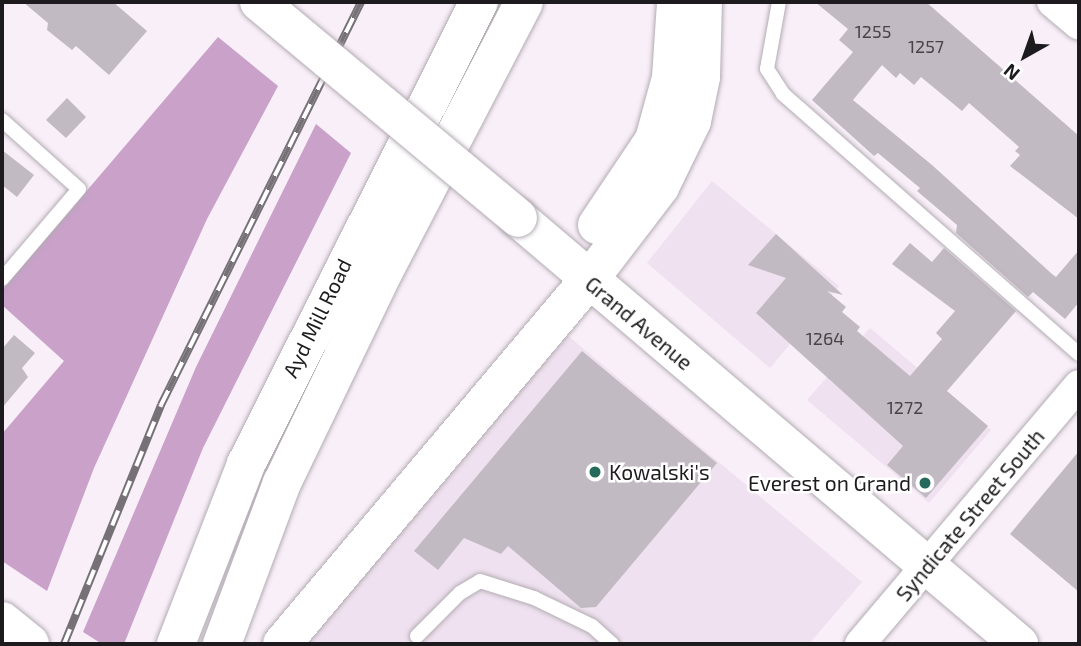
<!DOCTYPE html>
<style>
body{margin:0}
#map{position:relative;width:1081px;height:646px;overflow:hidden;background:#f8eff8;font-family:"Exo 2",sans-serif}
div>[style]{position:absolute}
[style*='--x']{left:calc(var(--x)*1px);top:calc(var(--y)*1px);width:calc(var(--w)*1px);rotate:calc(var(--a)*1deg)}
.built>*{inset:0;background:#efe1ef}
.forest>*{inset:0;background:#c9a1c9}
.building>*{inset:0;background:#c2bac2}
.roads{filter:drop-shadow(0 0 2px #b3abb3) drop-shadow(0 0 2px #b3abb3)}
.lane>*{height:14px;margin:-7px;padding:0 7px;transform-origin:7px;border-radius:7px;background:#fff}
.street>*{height:30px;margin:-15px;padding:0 15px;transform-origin:15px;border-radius:15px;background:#fff}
.secondary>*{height:38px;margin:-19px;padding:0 19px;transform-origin:19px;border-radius:19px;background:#fff}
.rail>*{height:8px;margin-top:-4px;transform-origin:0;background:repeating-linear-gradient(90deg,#fff 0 16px,#767176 0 32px);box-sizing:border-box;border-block:2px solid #767176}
.bridges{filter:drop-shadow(0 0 2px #b3abb3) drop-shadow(0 0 2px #b3abb3)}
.secondary-bridge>*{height:38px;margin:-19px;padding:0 19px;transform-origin:19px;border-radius:19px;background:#fff}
.dots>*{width:19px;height:19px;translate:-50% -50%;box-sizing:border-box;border:4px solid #fff;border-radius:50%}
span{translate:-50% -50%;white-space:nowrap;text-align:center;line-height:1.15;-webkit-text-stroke:5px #fff;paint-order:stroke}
.number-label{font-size:18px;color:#474347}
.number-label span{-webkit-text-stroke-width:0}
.street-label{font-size:21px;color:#1e1b1e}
.poi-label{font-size:21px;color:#1e1b1e}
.left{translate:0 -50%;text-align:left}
.right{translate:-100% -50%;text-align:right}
.frame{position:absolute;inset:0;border:4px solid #1e1b1e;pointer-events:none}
.north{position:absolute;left:990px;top:21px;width:70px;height:70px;-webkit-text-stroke:5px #fff;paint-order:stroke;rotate:220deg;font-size:19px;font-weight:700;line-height:28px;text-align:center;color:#1e1b1e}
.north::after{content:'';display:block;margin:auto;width:24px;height:32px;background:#1e1b1e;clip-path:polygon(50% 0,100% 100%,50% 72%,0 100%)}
</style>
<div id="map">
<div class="built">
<div style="clip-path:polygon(712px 181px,839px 286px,770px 368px,647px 263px)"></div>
<div style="clip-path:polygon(870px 328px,991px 430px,929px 503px,807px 400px)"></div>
<div style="clip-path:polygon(567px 335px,862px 582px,809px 644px,300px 644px)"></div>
</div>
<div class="forest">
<div style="clip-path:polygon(218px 37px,278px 86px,207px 219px,94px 468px,47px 591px,2px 561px,2px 434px,64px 361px,2px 305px,2px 290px)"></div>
<div style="clip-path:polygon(316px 124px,351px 153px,203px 448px,124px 644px,102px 644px,83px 632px,196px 367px)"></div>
</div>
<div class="building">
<div style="clip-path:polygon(23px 2px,113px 2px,147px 31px,109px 75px,76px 46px,72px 50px,47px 30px,48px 23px)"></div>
<div style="clip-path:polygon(815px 2px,926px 2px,1079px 136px,1079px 219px,1010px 166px,1020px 155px,1015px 151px,1019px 147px,969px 103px,962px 111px,921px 77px,914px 85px,900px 73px,896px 78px,882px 65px,853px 100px,932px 165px,1052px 274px,1056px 277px,1079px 250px,1079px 302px,1065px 319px,1033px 292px,1028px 297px,956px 233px,957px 225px,917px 191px,920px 188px,878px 153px,874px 156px,812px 100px,853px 52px,839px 40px,848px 29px)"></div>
<div style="clip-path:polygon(67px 98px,86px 117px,66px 138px,46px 120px)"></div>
<div style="clip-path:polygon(2px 150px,34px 175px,17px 197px,2px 185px)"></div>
<div style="clip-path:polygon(776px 234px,843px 295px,827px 291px,846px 307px,842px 312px,860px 327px,857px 331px,910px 376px,942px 339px,936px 333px,955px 311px,892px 264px,910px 243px,932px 262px,944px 248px,1016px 311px,947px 391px,988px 426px,926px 498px,887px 465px,903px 446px,756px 313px,786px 278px,748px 265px)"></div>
<div style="clip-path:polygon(14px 335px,35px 353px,22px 368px,28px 377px,2px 408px,2px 349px)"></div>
<div style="clip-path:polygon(582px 351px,717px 463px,596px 607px,581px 608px,508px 546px,501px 554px,464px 538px,438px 570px,414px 551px)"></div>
<div style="clip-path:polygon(1079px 451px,1079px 592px,1010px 534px)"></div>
</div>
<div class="roads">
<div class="lane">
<div style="--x:779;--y:2;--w:68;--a:100.2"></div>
<div style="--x:767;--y:69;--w:30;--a:57"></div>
<div style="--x:783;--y:94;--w:394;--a:41.3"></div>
<div style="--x:2;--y:120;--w:103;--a:41.9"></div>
<div style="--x:79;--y:189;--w:118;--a:130.5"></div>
<div style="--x:417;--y:636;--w:61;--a:-45"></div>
<div style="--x:460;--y:593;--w:23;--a:-31"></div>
<div style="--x:480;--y:581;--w:57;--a:17.5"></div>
<div style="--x:534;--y:598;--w:64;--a:25.8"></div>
<div style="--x:592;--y:626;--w:27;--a:42"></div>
</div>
<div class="street">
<div style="--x:1052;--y:2;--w:35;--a:40"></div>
<div style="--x:860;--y:644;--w:339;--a:-49.8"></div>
</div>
<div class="secondary">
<div style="--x:518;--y:218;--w:658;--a:40.37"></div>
<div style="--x:597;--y:225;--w:102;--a:-56.2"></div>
<div style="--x:654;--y:140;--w:64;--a:-74.7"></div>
<div style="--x:671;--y:78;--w:76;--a:-86.2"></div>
<div style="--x:2;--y:621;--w:36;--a:39"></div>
<div style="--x:176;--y:644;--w:193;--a:-68.7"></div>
<div style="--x:246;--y:464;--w:517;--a:-63.24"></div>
<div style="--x:222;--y:644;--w:172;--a:-69.6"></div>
<div style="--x:282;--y:483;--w:235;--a:-64.3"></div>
<div style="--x:384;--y:271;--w:303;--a:-62.5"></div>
<div style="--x:282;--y:644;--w:476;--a:-49.9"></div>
<div style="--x:589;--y:280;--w:117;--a:-52.6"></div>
<div style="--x:660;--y:187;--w:73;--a:-64.1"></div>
<div style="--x:692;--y:121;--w:45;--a:-78.4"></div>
<div style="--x:701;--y:77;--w:75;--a:-88.5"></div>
</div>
</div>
<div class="rail">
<div style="--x:64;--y:644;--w:258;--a:-67.9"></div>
<div style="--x:161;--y:405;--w:450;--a:-63.6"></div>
</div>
<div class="bridges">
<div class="secondary-bridge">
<div style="--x:259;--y:2;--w:337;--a:39.8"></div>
</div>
</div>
<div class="dots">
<div style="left:595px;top:472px;background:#266a5b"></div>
<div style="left:925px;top:483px;background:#266a5b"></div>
</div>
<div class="number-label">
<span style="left:873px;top:31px">1255</span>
<span style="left:926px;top:46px">1257</span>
<span style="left:825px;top:338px">1264</span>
<span style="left:905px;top:407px">1272</span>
</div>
<div class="street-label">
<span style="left:317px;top:318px;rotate:-64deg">Ayd Mill Road</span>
<span style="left:639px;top:323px;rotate:40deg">Grand Avenue</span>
<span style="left:970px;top:515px;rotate:-50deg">Syndicate Street South</span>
</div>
<div class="poi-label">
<span class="left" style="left:609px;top:472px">Kowalski's</span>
<span class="right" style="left:911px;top:483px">Everest on Grand</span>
</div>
<div class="frame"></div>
<div class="north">N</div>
</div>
